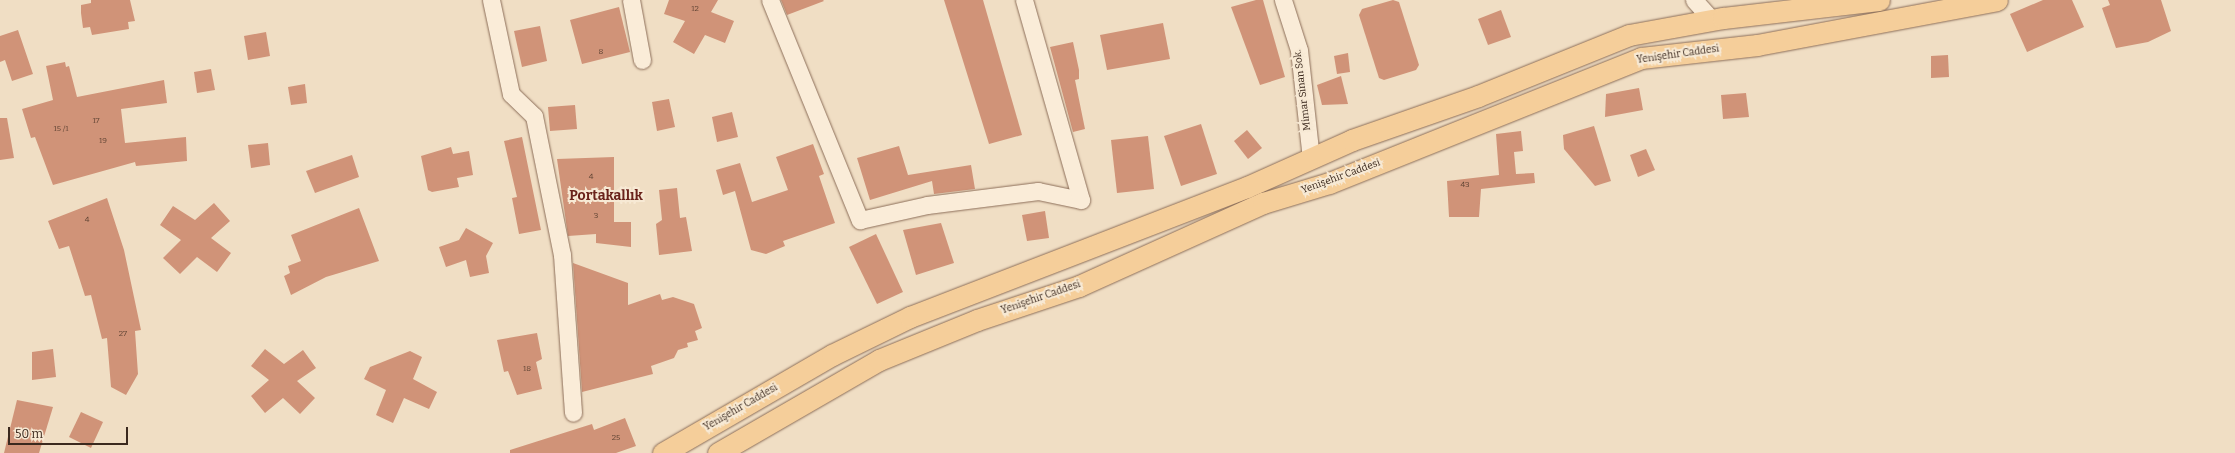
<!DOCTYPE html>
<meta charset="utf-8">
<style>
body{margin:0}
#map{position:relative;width:2235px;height:453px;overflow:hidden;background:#f0dec4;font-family:Bitter,serif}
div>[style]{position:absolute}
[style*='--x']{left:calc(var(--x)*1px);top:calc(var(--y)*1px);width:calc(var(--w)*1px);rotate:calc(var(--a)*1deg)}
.building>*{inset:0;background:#d09378}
.roads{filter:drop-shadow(0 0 1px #8c6e59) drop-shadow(0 0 1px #8c6e59)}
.minor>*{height:17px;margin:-8.5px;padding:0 8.5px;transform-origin:8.5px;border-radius:8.5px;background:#faecd8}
.major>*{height:21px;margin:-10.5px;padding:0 10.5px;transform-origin:10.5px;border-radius:10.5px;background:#f5ce9a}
span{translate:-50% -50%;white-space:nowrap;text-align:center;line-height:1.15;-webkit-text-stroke:4px #f7e9d4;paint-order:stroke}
.number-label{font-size:8px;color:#604434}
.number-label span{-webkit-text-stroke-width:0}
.street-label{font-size:10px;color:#3b291e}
.district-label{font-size:14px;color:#6a231b;font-weight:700}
.scale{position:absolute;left:8px;top:427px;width:120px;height:18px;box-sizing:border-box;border:2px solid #3b291e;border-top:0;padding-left:5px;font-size:12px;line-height:14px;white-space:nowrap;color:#3b291e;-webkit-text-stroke:3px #f7e9d4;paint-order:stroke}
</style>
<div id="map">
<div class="building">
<div style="clip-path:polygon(91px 0,130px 0,135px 21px,128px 22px,129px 29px,92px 35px,90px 27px,83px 28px,81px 13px,81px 5px,91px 3px)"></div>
<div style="clip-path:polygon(669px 0,718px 0,711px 12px,734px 21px,725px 43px,705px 35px,694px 54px,673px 42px,685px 21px,664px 14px)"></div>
<div style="clip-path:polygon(781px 0,823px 0,824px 1px,787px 15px)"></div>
<div style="clip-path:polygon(944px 0,983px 0,1022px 135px,989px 144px)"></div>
<div style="clip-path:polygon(1256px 0,1263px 0,1285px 77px,1260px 85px,1231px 7px)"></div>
<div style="clip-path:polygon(1393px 0,1399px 2px,1419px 65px,1416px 70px,1384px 80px,1379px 78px,1359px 15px,1362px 9px)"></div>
<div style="clip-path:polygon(2043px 0,2072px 0,2084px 27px,2027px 52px,2010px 14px)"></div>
<div style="clip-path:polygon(2108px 0,2161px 0,2171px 31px,2148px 42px,2116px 48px,2102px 8px,2110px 5px)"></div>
<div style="clip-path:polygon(619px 7px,630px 52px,582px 64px,570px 20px)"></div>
<div style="clip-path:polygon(1501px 10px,1511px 37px,1488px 45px,1478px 19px)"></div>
<div style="clip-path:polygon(1163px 23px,1170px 59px,1107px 70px,1100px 35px)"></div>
<div style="clip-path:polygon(540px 26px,547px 61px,522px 67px,514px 31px)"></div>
<div style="clip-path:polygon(18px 30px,33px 74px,12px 81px,5px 60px,0 62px,0 36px)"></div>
<div style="clip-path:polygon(266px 32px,270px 56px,248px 60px,244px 36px)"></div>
<div style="clip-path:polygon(1073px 42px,1079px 70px,1079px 79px,1075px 80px,1085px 129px,1073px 132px,1050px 47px)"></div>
<div style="clip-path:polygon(1348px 53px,1350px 72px,1337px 74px,1334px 56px)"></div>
<div style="clip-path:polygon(1948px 55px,1949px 77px,1931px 78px,1931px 56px)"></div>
<div style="clip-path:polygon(65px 62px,66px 67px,69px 66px,77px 97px,164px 80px,167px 103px,121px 109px,125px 143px,186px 137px,187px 161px,136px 166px,135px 162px,53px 185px,35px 137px,31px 138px,22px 109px,53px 100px,46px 66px)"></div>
<div style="clip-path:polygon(211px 69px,215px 90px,197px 93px,194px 72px)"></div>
<div style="clip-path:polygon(1341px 76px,1348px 104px,1322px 105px,1317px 85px)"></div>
<div style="clip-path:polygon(305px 84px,307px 103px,291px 105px,288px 87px)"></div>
<div style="clip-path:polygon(1639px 88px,1643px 110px,1605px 117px,1606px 94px)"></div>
<div style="clip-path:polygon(1746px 93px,1749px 117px,1723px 119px,1721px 95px)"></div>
<div style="clip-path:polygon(669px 99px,675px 127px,657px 131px,652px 102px)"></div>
<div style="clip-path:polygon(575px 105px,577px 129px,550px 131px,548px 107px)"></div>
<div style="clip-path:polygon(732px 112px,738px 137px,717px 142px,712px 117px)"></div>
<div style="clip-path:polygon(0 118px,7px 118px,14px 158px,0 160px)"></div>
<div style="clip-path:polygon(1201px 124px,1217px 174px,1181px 186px,1164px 136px)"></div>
<div style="clip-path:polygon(1594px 126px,1611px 181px,1595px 186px,1564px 149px,1563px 135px)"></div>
<div style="clip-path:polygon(1247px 130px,1262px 148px,1248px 159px,1234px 141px)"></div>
<div style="clip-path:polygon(1521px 131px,1523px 151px,1514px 152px,1516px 174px,1534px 173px,1535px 183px,1481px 189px,1479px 217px,1449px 217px,1447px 181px,1499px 175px,1496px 134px)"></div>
<div style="clip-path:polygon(1148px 136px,1154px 189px,1117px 193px,1111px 140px)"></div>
<div style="clip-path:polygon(522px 137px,541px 230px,519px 234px,512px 198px,517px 197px,504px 141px)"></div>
<div style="clip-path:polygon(268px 143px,270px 165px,251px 168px,248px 145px)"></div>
<div style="clip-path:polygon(813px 144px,824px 174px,819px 176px,835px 223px,783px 241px,785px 246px,766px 254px,751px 250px,735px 191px,723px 195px,716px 170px,740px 163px,752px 202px,788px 190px,776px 157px)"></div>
<div style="clip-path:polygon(899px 146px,908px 175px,971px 165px,975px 189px,934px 194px,932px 181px,870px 200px,857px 158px)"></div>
<div style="clip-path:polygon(451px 147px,453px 154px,469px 151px,473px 175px,457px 178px,459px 187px,432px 192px,428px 190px,421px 156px)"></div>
<div style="clip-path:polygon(1646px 149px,1655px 170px,1638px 177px,1630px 155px)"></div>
<div style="clip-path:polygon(352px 155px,359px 177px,315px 193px,306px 171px)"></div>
<div style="clip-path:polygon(614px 157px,614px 222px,631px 222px,631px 247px,596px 243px,596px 234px,568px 236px,557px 159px)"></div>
<div style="clip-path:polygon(677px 188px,680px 218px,686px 217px,692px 251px,659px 255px,656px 224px,662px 220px,659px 190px)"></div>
<div style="clip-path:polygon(107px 198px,124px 250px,141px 330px,135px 331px,138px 374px,126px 395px,111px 387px,107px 338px,102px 339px,91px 295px,85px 296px,69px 246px,59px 249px,48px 221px)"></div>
<div style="clip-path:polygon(214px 203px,230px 221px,211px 238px,231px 253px,217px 272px,197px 257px,180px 274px,163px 258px,181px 240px,160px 225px,173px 206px,195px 220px)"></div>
<div style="clip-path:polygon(359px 208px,379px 261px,326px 277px,291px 295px,284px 276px,290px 273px,288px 266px,301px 261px,291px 235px)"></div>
<div style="clip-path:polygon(1045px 211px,1049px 238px,1027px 241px,1022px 215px)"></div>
<div style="clip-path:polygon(941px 223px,954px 263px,916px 275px,903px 230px)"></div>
<div style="clip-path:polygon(466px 228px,493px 243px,486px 256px,489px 273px,470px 277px,466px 260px,446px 267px,439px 247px,459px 240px)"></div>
<div style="clip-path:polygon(876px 234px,903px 292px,877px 304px,849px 247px)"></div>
<div style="clip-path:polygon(573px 263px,628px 283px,628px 305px,660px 294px,662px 300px,673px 297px,694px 304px,702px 328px,695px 331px,698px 340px,687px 343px,688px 347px,678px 350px,674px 358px,651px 366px,653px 374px,582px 392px)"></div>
<div style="clip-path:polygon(537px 333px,542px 359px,536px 362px,542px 389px,517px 395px,508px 371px,504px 372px,497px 340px)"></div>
<div style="clip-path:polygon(53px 349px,56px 377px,32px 380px,32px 352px)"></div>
<div style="clip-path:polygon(265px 349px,284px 364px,303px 350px,316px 368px,297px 381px,315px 398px,300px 414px,283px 398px,265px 413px,251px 396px,269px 380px,251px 366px)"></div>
<div style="clip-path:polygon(410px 351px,422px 357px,413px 379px,437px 392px,429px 409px,404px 398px,393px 423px,376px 415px,386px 390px,364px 379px,370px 367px)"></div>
<div style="clip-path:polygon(17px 400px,53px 407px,39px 453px,4px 453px)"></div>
<div style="clip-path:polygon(81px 412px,103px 422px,91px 448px,69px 437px)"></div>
<div style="clip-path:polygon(625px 418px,636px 446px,616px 453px,510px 453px,510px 450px,592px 424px,594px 430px)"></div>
</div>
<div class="roads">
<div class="minor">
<div style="--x:491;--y:0;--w:96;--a:78"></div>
<div style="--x:511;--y:94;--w:32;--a:44"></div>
<div style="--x:534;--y:116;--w:142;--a:78.6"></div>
<div style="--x:562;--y:255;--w:158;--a:86"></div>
<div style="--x:631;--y:0;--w:61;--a:79.6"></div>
<div style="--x:770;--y:0;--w:238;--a:67.8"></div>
<div style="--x:860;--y:220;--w:69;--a:-12.6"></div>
<div style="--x:927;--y:205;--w:112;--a:-7.2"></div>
<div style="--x:1038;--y:191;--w:44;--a:11.8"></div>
<div style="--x:1081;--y:200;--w:208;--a:-105.9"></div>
<div style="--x:1283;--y:0;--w:52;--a:72.3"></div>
<div style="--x:1299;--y:50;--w:109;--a:83.7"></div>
<div style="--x:1694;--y:0;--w:27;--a:48"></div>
</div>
<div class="major">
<div style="--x:663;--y:453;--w:195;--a:-30.1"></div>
<div style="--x:832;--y:355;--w:87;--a:-26"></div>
<div style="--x:910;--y:317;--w:361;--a:-21.1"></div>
<div style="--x:1247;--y:187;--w:115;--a:-24.1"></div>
<div style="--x:1352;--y:140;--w:133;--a:-19.2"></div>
<div style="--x:1478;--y:96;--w:163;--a:-22"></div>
<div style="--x:1629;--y:35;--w:96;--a:-10.3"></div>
<div style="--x:1723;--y:18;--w:157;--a:-6.6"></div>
<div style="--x:718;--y:453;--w:186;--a:-30"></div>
<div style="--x:879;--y:360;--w:106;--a:-22.2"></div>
<div style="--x:977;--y:320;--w:108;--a:-18.4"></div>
<div style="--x:1079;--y:286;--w:202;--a:-24.3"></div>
<div style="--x:1263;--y:203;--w:69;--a:-16.9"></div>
<div style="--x:1329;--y:183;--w:336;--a:-21.8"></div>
<div style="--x:1641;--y:58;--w:117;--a:-6.4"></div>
<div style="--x:1757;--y:45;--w:244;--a:-10.6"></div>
</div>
</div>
<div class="number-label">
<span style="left:695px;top:9px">12</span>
<span style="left:601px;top:52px">8</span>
<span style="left:96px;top:121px">17</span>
<span style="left:61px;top:129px">15 /1</span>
<span style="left:103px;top:141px">19</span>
<span style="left:591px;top:177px">4</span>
<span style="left:1465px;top:185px">43</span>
<span style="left:596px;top:216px">3</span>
<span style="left:87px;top:220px">4</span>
<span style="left:123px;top:334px">27</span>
<span style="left:527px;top:369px">18</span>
<span style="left:616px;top:438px">25</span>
</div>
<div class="street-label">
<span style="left:1678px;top:55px;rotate:-8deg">Yenişehir Caddesi</span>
<span style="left:1303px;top:90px;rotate:-97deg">Mimar Sinan Sok.</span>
<span style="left:1341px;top:177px;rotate:-20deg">Yenişehir Caddesi</span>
<span style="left:1041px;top:298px;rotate:-19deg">Yenişehir Caddesi</span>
<span style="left:741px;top:408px;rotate:-30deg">Yenişehir Caddesi</span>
</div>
<div class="district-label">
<span style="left:606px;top:196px">Portakallık</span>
</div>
<div class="scale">50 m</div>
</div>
